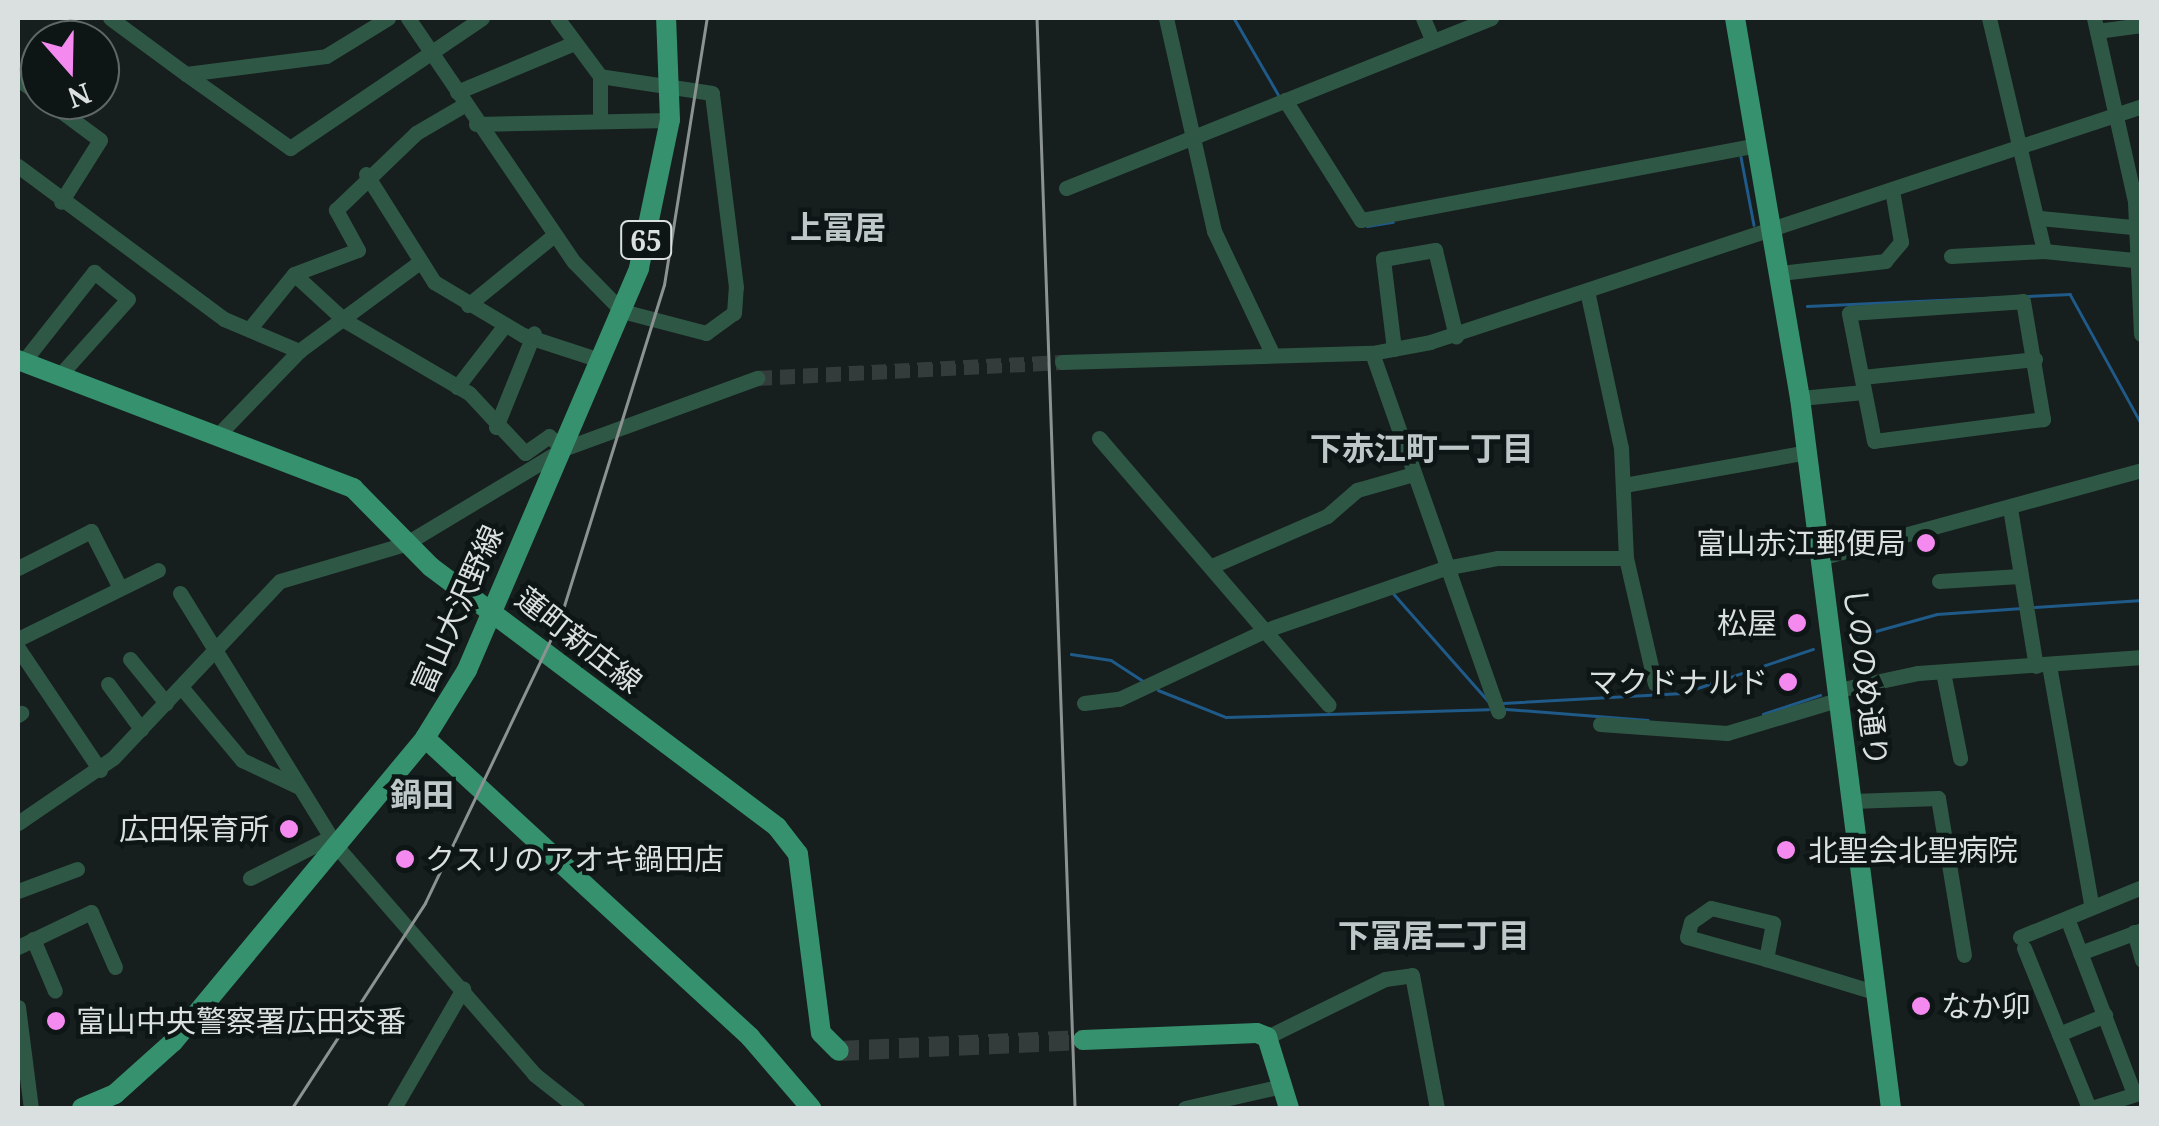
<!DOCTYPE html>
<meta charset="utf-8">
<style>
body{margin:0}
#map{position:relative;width:2159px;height:1126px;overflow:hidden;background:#161e1e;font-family:"Noto Serif","Noto Sans JP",serif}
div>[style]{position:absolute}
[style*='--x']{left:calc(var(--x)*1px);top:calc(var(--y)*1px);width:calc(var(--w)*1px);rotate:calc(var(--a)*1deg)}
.stream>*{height:2.5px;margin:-1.25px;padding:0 1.25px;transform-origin:1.25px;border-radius:1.25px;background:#1f5a89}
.minor-tunnel>*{height:15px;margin-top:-7.5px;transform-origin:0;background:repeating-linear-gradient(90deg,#333b3b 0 15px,transparent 0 23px)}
.major-tunnel>*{height:20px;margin-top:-10px;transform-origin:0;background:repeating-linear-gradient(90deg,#333b3b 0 20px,transparent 0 30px)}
.minor>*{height:15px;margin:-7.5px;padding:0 7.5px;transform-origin:7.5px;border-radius:7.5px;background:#2f5745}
.major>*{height:20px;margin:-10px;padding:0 10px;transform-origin:10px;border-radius:10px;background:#35916e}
.rail>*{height:2.5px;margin:-1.25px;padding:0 1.25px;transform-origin:1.25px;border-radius:1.25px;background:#8c9292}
.dots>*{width:28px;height:28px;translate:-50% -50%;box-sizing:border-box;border:5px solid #0d1515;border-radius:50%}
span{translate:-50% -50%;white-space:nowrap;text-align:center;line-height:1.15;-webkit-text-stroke:9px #0d1515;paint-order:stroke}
.shield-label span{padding:2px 8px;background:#0d1515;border:2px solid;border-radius:8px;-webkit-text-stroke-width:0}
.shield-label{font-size:28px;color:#dadfdf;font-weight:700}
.poi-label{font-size:30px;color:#dadfdf}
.right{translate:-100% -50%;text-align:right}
.left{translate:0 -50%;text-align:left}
.street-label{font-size:30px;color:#dadfdf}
.neighbourhood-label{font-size:32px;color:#bec8c8;font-weight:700}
.frame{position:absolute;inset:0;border:20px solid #dadfdf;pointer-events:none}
.north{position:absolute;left:20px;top:20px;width:100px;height:100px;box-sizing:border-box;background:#0d1515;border:2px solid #5f6666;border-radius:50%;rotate:160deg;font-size:28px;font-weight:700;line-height:40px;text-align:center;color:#dadfdf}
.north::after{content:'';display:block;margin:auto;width:35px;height:45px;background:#f489f0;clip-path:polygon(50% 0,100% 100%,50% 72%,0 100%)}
</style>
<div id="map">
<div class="stream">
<div style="--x:1234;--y:18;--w:88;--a:59.9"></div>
<div style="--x:1741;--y:157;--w:69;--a:79.2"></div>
<div style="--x:1367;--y:226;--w:26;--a:-9"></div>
<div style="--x:1807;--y:306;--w:263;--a:-2.6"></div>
<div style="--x:2070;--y:294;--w:149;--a:61.2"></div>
<div style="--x:1393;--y:593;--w:147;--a:48.6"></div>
<div style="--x:2035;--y:607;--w:107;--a:-3.7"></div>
<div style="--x:1847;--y:639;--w:93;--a:-15.5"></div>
<div style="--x:1937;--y:614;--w:85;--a:-4"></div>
<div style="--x:1071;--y:654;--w:40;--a:8.5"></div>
<div style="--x:1111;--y:660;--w:38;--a:33"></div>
<div style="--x:1158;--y:690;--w:73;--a:21.7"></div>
<div style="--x:1226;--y:717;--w:262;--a:-1.7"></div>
<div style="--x:1503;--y:703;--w:180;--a:-3.2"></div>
<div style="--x:1683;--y:693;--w:137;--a:-18.7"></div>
<div style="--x:1506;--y:709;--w:142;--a:4.4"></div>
<div style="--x:1763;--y:714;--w:60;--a:-18.4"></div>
</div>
<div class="minor-tunnel">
<div style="--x:757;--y:378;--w:305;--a:-3"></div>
</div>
<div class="major-tunnel">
<div style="--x:839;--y:1051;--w:244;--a:-2.6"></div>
</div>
<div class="minor">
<div style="--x:110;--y:18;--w:94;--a:36.4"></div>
<div style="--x:186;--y:74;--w:141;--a:-7.3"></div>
<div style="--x:326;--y:56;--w:73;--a:-31.5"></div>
<div style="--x:408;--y:18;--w:295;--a:55.8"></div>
<div style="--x:574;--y:262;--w:69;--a:45.6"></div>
<div style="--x:622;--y:311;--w:87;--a:14.7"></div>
<div style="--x:706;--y:333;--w:34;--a:-36"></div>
<div style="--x:734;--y:313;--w:26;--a:-86"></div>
<div style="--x:736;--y:287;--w:195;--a:-97.1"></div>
<div style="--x:712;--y:93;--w:113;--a:-171.4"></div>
<div style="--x:557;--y:18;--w:72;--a:53.4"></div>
<div style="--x:600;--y:76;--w:41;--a:90"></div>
<div style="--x:1166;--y:18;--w:218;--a:77.3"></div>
<div style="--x:1214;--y:231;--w:137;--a:64.6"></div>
<div style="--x:1423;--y:18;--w:25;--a:67"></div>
<div style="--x:1989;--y:18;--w:239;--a:76.7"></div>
<div style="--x:2094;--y:18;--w:189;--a:77.4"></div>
<div style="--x:2135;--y:202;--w:132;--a:87.4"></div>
<div style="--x:2097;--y:31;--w:45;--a:-7.6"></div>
<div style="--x:186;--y:74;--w:128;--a:35.4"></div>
<div style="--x:290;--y:148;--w:232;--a:-34.1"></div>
<div style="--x:18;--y:79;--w:27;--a:36"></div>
<div style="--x:457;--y:92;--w:127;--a:-22.7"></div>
<div style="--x:46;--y:100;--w:67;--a:36.5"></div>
<div style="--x:100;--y:140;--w:73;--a:122.2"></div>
<div style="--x:1285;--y:100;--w:142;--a:57.7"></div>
<div style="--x:1361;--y:220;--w:404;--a:-10.7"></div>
<div style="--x:476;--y:124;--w:194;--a:-1.2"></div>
<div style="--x:18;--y:166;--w:257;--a:36.6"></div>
<div style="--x:224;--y:319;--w:82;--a:23.1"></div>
<div style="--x:366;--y:174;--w:128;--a:57.8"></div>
<div style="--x:434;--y:282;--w:104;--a:30.8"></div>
<div style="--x:523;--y:335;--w:81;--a:18"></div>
<div style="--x:1066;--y:188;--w:458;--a:-21.8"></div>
<div style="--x:2040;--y:218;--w:93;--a:5.5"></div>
<div style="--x:1951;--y:256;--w:93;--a:-3.1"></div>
<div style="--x:2044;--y:251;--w:90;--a:5.7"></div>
<div style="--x:1780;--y:273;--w:106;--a:-6.5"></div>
<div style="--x:1885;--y:261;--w:25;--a:-50"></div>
<div style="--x:1901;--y:242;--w:53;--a:-99.8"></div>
<div style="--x:294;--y:274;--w:68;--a:42.6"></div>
<div style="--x:344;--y:320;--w:145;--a:30.3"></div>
<div style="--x:469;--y:393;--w:82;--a:47"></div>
<div style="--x:525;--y:453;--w:29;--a:-35"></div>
<div style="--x:549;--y:436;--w:19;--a:43"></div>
<div style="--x:2023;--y:301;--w:120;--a:80.4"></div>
<div style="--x:2043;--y:419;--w:170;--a:172.6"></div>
<div style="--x:1874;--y:441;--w:130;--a:-101.1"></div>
<div style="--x:1849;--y:313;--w:174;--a:-3.9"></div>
<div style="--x:468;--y:305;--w:109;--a:-39.1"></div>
<div style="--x:251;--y:327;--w:68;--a:-50.9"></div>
<div style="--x:294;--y:274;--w:68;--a:-20.6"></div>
<div style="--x:358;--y:250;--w:46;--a:-118.8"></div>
<div style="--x:336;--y:210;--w:111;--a:-43.9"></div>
<div style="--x:416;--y:133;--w:56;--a:-30.3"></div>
<div style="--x:1394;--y:349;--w:91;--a:-97"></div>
<div style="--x:1383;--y:259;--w:53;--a:-9.8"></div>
<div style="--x:1435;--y:250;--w:89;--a:76.3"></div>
<div style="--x:1372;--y:353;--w:380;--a:70.6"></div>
<div style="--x:23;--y:362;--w:115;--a:-51.7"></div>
<div style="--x:94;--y:272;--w:43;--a:38.5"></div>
<div style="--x:128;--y:299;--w:103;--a:131.9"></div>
<div style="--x:1062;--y:362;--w:310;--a:-1.7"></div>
<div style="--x:1372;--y:353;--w:59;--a:-10.7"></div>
<div style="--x:1430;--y:342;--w:750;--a:-18.34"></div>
<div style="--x:1862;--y:377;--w:174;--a:-5.9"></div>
<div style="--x:457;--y:387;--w:78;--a:-52.3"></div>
<div style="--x:1800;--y:398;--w:64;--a:-5.4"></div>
<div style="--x:496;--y:427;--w:101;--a:-68"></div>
<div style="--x:216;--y:437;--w:120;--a:-46"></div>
<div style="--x:299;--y:351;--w:147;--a:-36.4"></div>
<div style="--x:1099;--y:438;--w:352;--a:49.3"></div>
<div style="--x:1624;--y:485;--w:186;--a:-10.2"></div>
<div style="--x:2010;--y:508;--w:160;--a:80.7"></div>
<div style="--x:1626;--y:558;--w:129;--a:77"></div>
<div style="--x:1820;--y:558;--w:334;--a:-15.3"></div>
<div style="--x:1212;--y:566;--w:125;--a:-23.5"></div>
<div style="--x:1327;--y:516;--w:40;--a:-41"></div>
<div style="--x:1357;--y:490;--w:55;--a:-15.8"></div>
<div style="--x:18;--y:568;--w:82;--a:-26.9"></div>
<div style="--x:91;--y:531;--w:64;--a:63"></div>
<div style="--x:1939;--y:581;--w:81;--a:-3.5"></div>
<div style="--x:180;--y:593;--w:299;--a:58.3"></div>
<div style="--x:337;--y:847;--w:301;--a:49"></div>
<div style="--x:534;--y:1074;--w:55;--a:38.3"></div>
<div style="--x:18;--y:639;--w:156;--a:-26.2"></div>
<div style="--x:18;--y:648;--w:147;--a:56.1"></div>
<div style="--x:130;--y:659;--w:57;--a:50.7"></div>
<div style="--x:2049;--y:665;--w:242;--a:80"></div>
<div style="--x:1943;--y:672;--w:88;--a:78.8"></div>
<div style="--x:108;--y:684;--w:56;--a:53.7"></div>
<div style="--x:182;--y:688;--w:94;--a:50.2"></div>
<div style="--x:242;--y:760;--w:63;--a:25.3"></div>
<div style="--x:1838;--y:690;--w:82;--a:-12"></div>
<div style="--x:1918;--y:673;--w:225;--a:-4.1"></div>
<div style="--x:1084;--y:703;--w:35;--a:-7"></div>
<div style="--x:1119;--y:699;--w:162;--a:-25.1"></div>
<div style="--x:1266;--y:630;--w:189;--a:-19.1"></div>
<div style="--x:1445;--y:568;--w:54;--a:-10.7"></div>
<div style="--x:1498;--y:558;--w:128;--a:0"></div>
<div style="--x:1626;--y:558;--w:110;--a:-92.6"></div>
<div style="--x:1621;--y:448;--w:157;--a:-102.2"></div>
<div style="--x:18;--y:715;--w:4;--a:-34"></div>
<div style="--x:1600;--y:724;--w:127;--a:4.1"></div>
<div style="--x:1727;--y:733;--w:118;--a:-16.7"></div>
<div style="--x:1852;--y:801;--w:86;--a:-2"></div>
<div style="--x:1938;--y:798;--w:159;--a:80.6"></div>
<div style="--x:18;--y:823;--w:115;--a:-34.4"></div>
<div style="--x:113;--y:758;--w:243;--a:-46.7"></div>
<div style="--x:280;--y:581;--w:130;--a:-16.5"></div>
<div style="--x:405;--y:544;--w:184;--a:-31"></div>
<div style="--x:563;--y:449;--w:207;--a:-20.1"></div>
<div style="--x:250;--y:878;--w:91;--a:-26.8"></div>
<div style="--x:18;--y:891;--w:63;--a:-20.4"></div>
<div style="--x:2070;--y:926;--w:180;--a:69.1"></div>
<div style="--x:2134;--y:932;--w:29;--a:74"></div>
<div style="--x:2020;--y:937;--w:132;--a:-22.3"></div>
<div style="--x:33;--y:939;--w:56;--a:67.1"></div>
<div style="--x:18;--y:947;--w:81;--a:-25.6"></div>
<div style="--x:91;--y:912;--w:60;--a:66.4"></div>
<div style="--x:2024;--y:948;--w:173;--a:67.9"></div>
<div style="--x:2080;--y:953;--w:66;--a:-20.4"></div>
<div style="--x:1766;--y:959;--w:82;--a:-164.4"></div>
<div style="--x:1687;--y:937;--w:16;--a:-75"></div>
<div style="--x:1691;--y:922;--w:24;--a:-35"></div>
<div style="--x:1711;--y:908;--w:64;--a:13.6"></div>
<div style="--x:1773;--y:923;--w:37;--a:101"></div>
<div style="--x:1766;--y:959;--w:116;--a:17"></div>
<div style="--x:18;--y:1007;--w:102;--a:82.7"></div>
<div style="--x:2059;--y:1034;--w:50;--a:-22.4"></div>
<div style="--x:1267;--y:1037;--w:131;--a:-26.2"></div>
<div style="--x:1385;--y:979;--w:27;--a:-8"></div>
<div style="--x:1412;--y:975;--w:135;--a:79.4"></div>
<div style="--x:394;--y:1108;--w:138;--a:-59.9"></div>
<div style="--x:1185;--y:1108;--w:99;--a:-12.8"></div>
<div style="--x:2092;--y:1108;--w:52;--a:-17.7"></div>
</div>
<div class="major">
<div style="--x:1735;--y:18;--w:386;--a:80.3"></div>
<div style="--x:1800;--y:398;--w:716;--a:82.7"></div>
<div style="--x:18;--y:360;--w:359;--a:20.9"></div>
<div style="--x:353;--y:488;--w:111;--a:45.4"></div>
<div style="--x:431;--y:567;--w:433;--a:36.9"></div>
<div style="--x:777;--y:827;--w:34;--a:52"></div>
<div style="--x:798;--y:854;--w:180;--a:82.7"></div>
<div style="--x:821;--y:1033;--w:25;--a:45"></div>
<div style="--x:425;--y:738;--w:442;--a:42.6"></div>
<div style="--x:750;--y:1037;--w:94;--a:49.3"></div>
<div style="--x:1083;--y:1040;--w:174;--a:-2.3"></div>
<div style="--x:1257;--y:1033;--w:11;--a:22"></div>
<div style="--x:1267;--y:1037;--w:74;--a:72.8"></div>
<div style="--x:82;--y:1108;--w:36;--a:-23"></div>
<div style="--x:115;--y:1094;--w:78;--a:-41.9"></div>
<div style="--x:173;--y:1042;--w:395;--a:-50.3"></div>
<div style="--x:425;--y:738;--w:80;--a:-58.3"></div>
<div style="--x:467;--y:670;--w:437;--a:-66.8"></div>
<div style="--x:639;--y:268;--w:151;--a:-78.2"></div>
<div style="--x:670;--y:120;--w:102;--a:-92.2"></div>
</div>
<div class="rail">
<div style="--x:1037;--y:18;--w:1091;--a:88"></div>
<div style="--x:292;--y:1108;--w:244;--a:-57"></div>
<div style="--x:425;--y:903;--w:311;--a:-64.5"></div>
<div style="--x:559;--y:622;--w:353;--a:-72.7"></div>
<div style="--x:664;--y:285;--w:270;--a:-80.9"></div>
</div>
<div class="dots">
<div style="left:1926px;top:543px;background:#f489f0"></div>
<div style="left:1797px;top:623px;background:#f489f0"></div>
<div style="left:1788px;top:682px;background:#f489f0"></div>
<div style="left:289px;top:829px;background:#f489f0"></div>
<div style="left:1786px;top:850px;background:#f489f0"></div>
<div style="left:405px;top:859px;background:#f489f0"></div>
<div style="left:1921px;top:1006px;background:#f489f0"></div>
<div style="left:56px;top:1021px;background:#f489f0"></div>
</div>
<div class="shield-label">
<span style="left:646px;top:240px">65</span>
</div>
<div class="poi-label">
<span class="right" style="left:1906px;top:543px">富山赤江郵便局</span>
<span class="right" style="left:1777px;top:623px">松屋</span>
<span class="right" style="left:1768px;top:682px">マクドナルド</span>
<span class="right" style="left:269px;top:829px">広田保育所</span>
<span class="left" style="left:1808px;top:850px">北聖会北聖病院</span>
<span class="left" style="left:425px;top:859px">クスリのアオキ鍋田店</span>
<span class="left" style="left:1941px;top:1006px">なか卯</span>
<span class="left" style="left:76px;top:1021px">富山中央警察署広田交番</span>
</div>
<div class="street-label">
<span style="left:457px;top:609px;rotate:-66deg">富山大沢野線</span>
<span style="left:579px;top:640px;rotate:38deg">蓮町新庄線</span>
<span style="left:1866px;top:677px;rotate:83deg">しののめ通り</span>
</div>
<div class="neighbourhood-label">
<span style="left:838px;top:227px">上冨居</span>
<span style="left:1422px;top:448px">下赤江町一丁目</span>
<span style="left:422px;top:794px">鍋田</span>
<span style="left:1434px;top:935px">下冨居二丁目</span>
</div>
<div class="frame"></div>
<div class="north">N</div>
</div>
